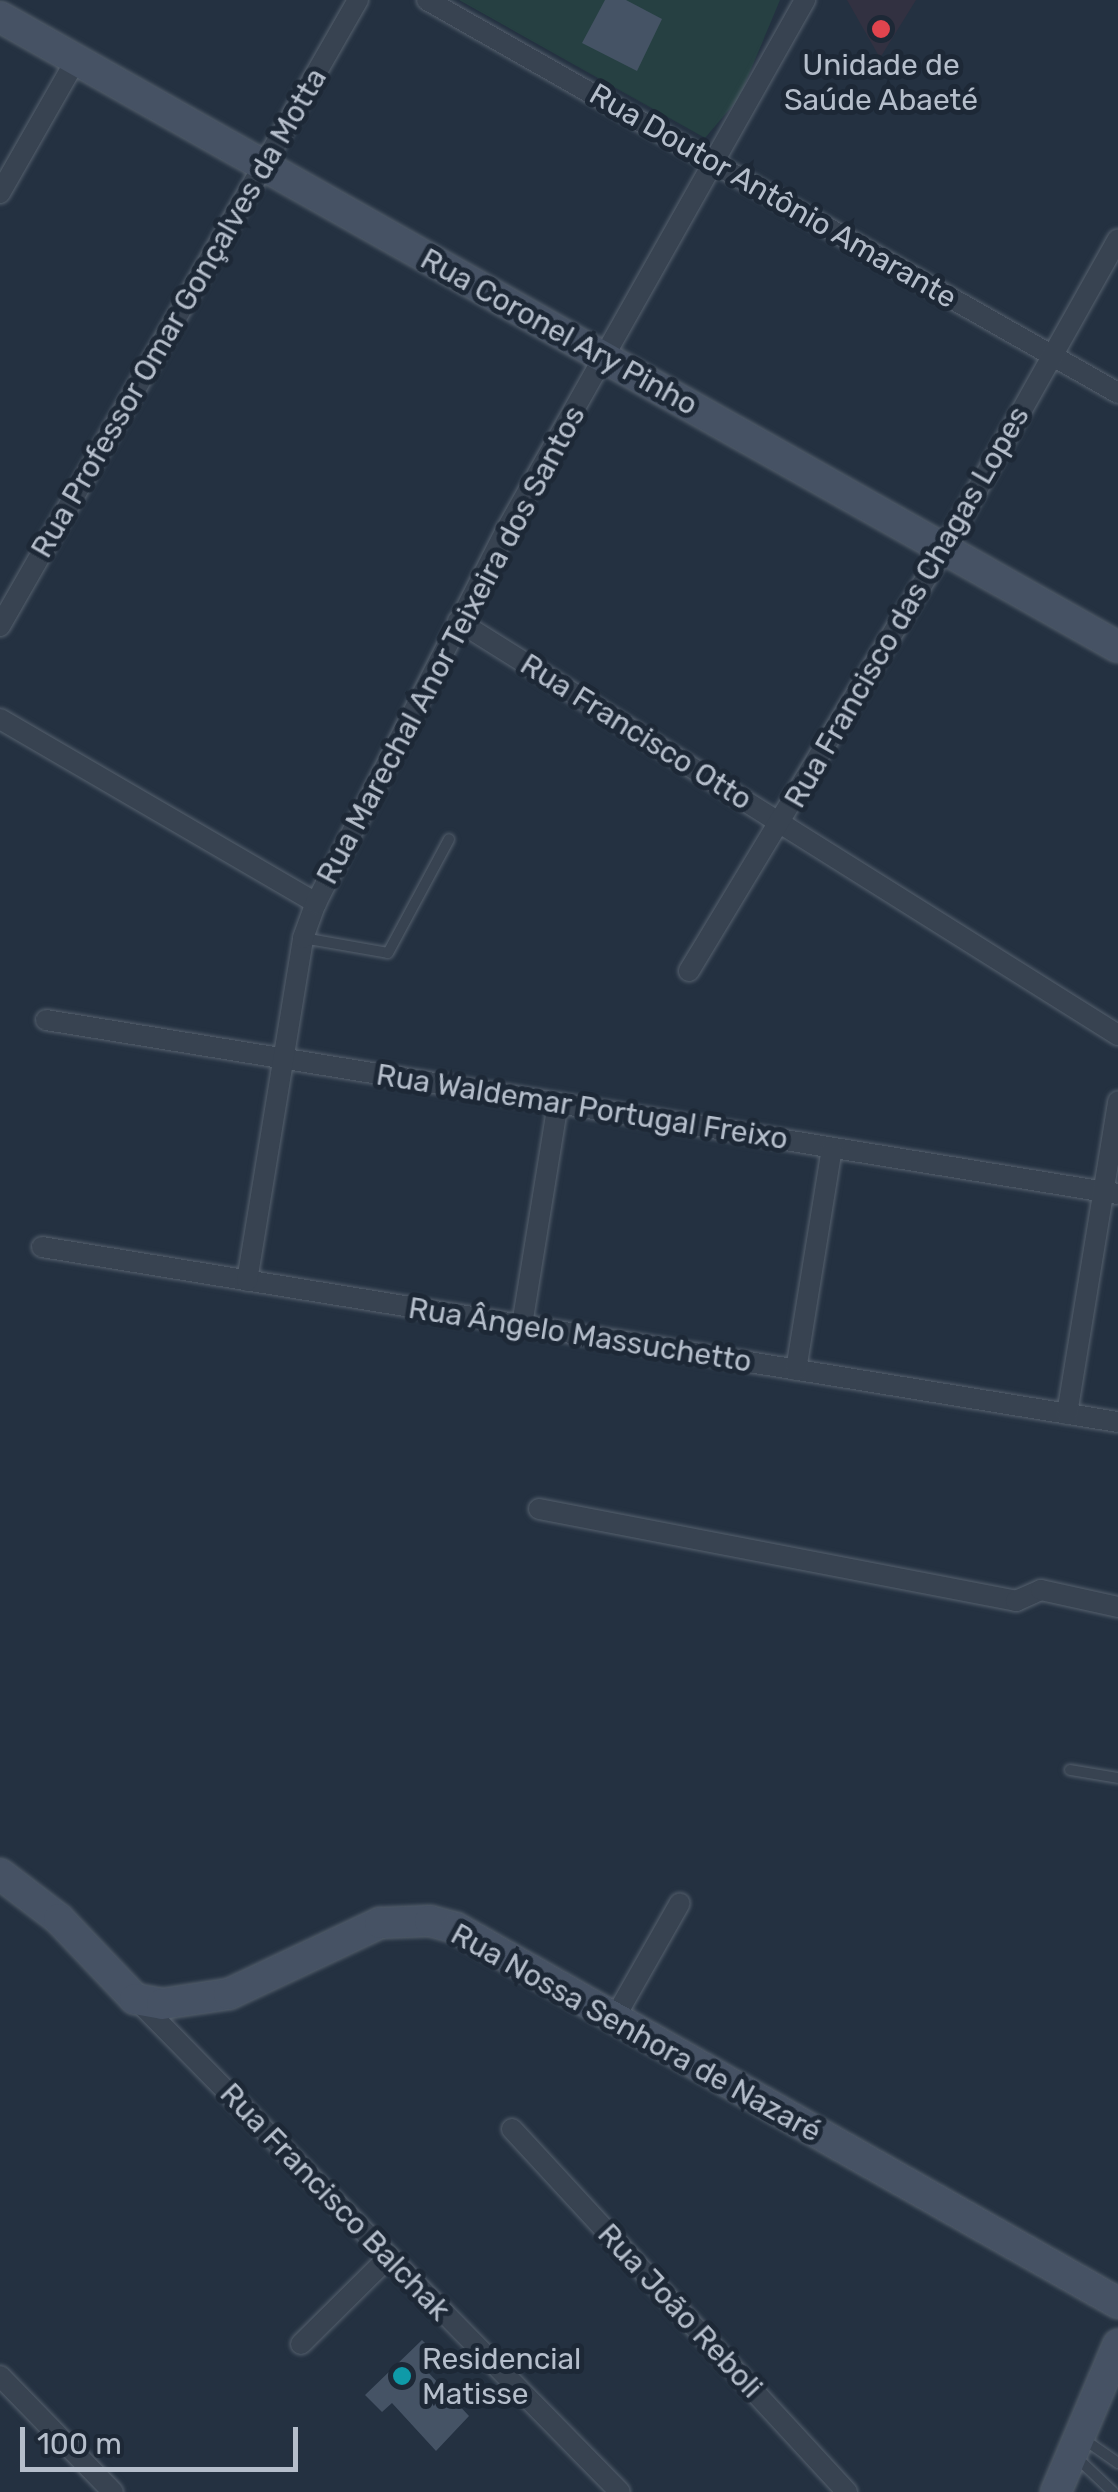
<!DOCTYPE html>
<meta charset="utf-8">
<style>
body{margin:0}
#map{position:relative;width:1118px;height:2492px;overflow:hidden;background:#243141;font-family:Rubik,sans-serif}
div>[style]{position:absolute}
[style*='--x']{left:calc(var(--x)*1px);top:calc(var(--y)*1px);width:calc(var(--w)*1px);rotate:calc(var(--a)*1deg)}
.medical>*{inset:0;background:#323141}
.green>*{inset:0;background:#264042}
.building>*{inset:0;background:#455365}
.roads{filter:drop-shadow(0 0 2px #56616e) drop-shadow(0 0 2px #56616e)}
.lane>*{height:10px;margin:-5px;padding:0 5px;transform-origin:5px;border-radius:5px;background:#384351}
.street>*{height:20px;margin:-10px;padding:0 10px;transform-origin:10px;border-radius:10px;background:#384351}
.secondary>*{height:30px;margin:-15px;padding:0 15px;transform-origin:15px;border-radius:15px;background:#465264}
.dots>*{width:28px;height:28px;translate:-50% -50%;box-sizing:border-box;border:5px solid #1d2836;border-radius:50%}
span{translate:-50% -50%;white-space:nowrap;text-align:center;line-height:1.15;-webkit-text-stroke:10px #1d2836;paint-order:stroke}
.poi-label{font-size:30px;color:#b5becb}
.left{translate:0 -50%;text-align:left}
.street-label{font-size:30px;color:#b5becb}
.scale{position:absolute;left:20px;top:2427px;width:278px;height:45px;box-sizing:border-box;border:5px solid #b5becb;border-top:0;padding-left:12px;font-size:30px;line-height:35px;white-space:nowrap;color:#b5becb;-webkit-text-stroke:8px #1d2836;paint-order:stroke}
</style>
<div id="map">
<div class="medical">
<div style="clip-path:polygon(847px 0,916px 0,880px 58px)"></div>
</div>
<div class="green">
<div style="clip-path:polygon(459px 0,780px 0,739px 98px,705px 138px)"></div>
</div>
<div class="building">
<div style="clip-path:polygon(605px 0,626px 0,662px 19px,637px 71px,582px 43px)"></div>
<div style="clip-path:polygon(422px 2340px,439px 2357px,426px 2370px,469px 2416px,436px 2451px,392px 2403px,382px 2412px,365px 2395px)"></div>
</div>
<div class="roads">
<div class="lane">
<div style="--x:303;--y:938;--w:86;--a:10"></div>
<div style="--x:388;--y:953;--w:129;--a:-61.8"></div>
<div style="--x:1070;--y:1770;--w:49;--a:9.5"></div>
<div style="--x:1082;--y:2438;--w:44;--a:34.8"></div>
<div style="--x:1074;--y:2455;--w:54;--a:43.5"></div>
</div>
<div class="street">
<div style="--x:427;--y:0;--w:795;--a:29.63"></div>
<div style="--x:0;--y:193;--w:153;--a:-60.3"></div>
<div style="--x:458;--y:621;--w:779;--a:32.1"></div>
<div style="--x:0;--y:626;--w:721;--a:-60.24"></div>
<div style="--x:0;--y:719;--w:366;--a:30.2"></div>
<div style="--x:689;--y:971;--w:493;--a:-58.9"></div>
<div style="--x:944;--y:549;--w:355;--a:-60.7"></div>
<div style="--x:46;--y:1020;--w:1086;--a:9.22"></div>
<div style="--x:42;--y:1247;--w:1090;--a:9.24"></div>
<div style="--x:247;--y:1281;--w:348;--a:-80.7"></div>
<div style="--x:303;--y:938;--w:37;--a:-70"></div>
<div style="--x:316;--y:903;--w:416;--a:-63"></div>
<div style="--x:505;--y:532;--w:611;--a:-60.58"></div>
<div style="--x:522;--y:1325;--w:225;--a:-80.8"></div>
<div style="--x:796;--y:1370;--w:225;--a:-80.8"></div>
<div style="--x:1067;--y:1414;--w:317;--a:-80.7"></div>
<div style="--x:539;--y:1509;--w:486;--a:10.9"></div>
<div style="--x:1016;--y:1601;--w:27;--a:-24"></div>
<div style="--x:1041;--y:1590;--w:79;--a:12.4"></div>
<div style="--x:137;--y:2000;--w:689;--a:45.53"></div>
<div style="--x:614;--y:2019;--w:133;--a:-60.4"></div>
<div style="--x:512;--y:2129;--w:494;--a:47.3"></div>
<div style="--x:301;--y:2344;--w:124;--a:-44.7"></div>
<div style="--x:0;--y:2376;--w:162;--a:45.8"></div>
</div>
<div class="secondary">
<div style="--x:0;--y:17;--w:1283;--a:29.4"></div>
<div style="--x:0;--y:1874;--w:74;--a:37.3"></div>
<div style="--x:59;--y:1919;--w:110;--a:46.5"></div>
<div style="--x:135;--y:1999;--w:27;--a:10"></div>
<div style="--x:162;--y:2004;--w:68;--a:-8.5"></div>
<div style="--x:229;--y:1994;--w:167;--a:-25.2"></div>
<div style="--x:380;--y:1923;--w:50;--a:-2.3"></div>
<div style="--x:430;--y:1921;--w:27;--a:15"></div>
<div style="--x:456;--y:1928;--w:761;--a:29.53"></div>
<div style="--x:1056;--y:2492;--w:160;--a:-67.1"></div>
</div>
</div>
<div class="dots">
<div style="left:881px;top:29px;background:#e0444e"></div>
<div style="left:402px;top:2376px;background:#0f9aa8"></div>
</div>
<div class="poi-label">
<span style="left:881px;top:82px">Unidade de<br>Saúde Abaeté</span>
<span class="left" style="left:422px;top:2376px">Residencial<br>Matisse</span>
</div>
<div class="street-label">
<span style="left:773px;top:196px;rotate:30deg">Rua Doutor Antônio Amarante</span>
<span style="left:179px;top:313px;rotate:-60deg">Rua Professor Omar Gonçalves da Motta</span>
<span style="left:559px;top:332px;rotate:29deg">Rua Coronel Ary Pinho</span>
<span style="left:907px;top:607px;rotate:-60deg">Rua Francisco das Chagas Lopes</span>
<span style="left:451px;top:645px;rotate:-62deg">Rua Marechal Anor Teixeira dos Santos</span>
<span style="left:636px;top:732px;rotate:32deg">Rua Francisco Otto</span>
<span style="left:582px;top:1107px;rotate:9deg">Rua Waldemar Portugal Freixo</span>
<span style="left:580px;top:1335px;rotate:9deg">Rua Ângelo Massuchetto</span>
<span style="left:636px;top:2033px;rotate:29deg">Rua Nossa Senhora de Nazaré</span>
<span style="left:335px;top:2202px;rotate:46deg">Rua Francisco Balchak</span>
<span style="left:680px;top:2311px;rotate:47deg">Rua João Reboli</span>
</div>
<div class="scale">100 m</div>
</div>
